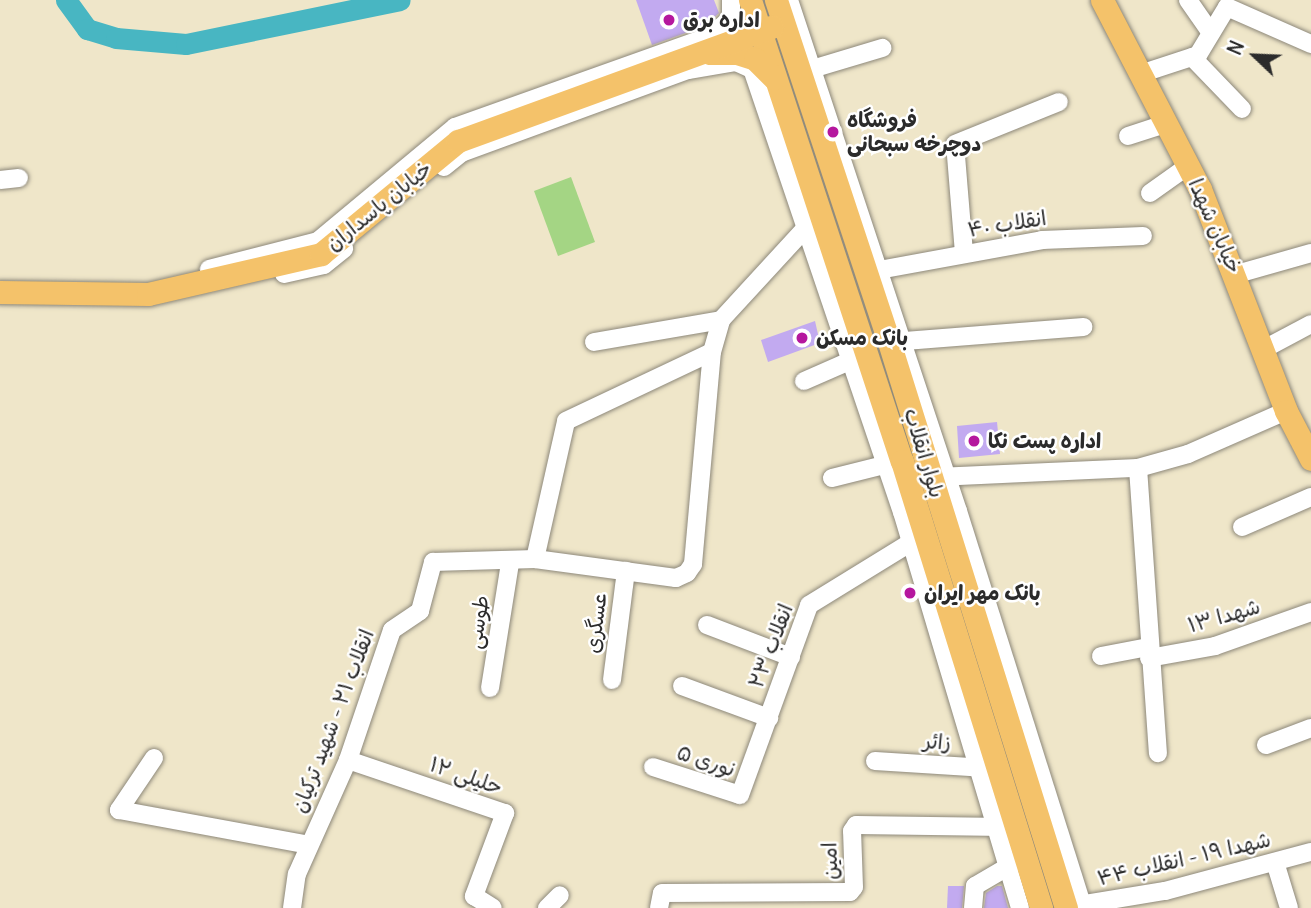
<!DOCTYPE html>
<meta charset="utf-8">
<style>
body{margin:0}
#map{position:relative;width:1311px;height:908px;overflow:hidden;background:#efe6c9;font-family:Delius,"Playpen Sans Arabic",sans-serif}
div>[style]{position:absolute}
[style*='--x']{left:calc(var(--x)*1px);top:calc(var(--y)*1px);width:calc(var(--w)*1px);rotate:calc(var(--a)*1deg)}
.green>*{inset:0;background:#a4d584}
.river>*{height:21px;margin:-10.5px;padding:0 10.5px;transform-origin:10.5px;border-radius:10.5px;background:#48b6c2}
.building>*{inset:0;background:#c2aaf0}
.roads{filter:drop-shadow(0 0 2px #8d887a) drop-shadow(0 0 2px #8d887a)}
.minor>*{height:18px;margin:-9px;padding:0 9px;transform-origin:9px;border-radius:9px;background:#fff}
.major>*{height:23px;margin:-11.5px;padding:0 11.5px;transform-origin:11.5px;border-radius:11.5px;background:#f4c26a}
.dots>*{width:19px;height:19px;translate:-50% -50%;box-sizing:border-box;border:4px solid #fff;border-radius:50%}
span{translate:-50% -50%;white-space:nowrap;text-align:center;line-height:1.15;-webkit-text-stroke:5px #fff;paint-order:stroke}
.poi-label{font-size:21px;color:#2b2b2b;font-weight:700}
.left{translate:0 -50%;text-align:left}
.street-label{font-size:21px;color:#2b2b2b}
.north{position:absolute;left:1220px;top:21px;width:70px;height:70px;-webkit-text-stroke:5px #fff;paint-order:stroke;rotate:293deg;font-size:19px;font-weight:700;line-height:28px;text-align:center;color:#2b2b2b}
.north::after{content:'';display:block;margin:auto;width:24px;height:32px;background:#2b2b2b;clip-path:polygon(50% 0,100% 100%,50% 72%,0 100%)}
</style>
<div id="map">
<div class="green">
<div style="clip-path:polygon(571px 177px,595px 242px,558px 256px,534px 191px)"></div>
</div>
<div class="river">
<div style="--x:66;--y:0;--w:36;--a:54"></div>
<div style="--x:87;--y:29;--w:30;--a:17"></div>
<div style="--x:116;--y:38;--w:70;--a:4.9"></div>
<div style="--x:186;--y:44;--w:218;--a:-11.6"></div>
</div>
<div class="building">
<div style="clip-path:polygon(636px 0,714px 0,719px 13px,705px 26px,652px 45px)"></div>
<div style="clip-path:polygon(815px 321px,820px 343px,768px 362px,761px 340px)"></div>
<div style="clip-path:polygon(997px 422px,1000px 454px,959px 458px,957px 426px)"></div>
<div style="clip-path:polygon(948px 886px,964px 886px,962px 908px,947px 908px)"></div>
<div style="clip-path:polygon(997px 886px,1002px 886px,1008px 908px,984px 908px,986px 893px)"></div>
</div>
<div class="roads">
<div class="minor">
<div style="--x:789;--y:0;--w:538;--a:71.7"></div>
<div style="--x:958;--y:511;--w:416;--a:72.5"></div>
<div style="--x:1188;--y:0;--w:40;--a:55.1"></div>
<div style="--x:1192;--y:57;--w:72;--a:46.1"></div>
<div style="--x:802;--y:72;--w:84;--a:-16.7"></div>
<div style="--x:1140;--y:74;--w:61;--a:-18.1"></div>
<div style="--x:1198;--y:55;--w:56;--a:-58.9"></div>
<div style="--x:1227;--y:7;--w:92;--a:23.8"></div>
<div style="--x:1128;--y:136;--w:40;--a:-18"></div>
<div style="--x:444;--y:167;--w:22;--a:-39"></div>
<div style="--x:461;--y:153;--w:242;--a:-20.1"></div>
<div style="--x:688;--y:70;--w:49;--a:-9.5"></div>
<div style="--x:736;--y:62;--w:17;--a:24"></div>
<div style="--x:752;--y:69;--w:468;--a:71.3"></div>
<div style="--x:902;--y:512;--w:413;--a:73.4"></div>
<div style="--x:0;--y:180;--w:19;--a:-6"></div>
<div style="--x:1150;--y:193;--w:47;--a:-35.4"></div>
<div style="--x:964;--y:253;--w:109;--a:-94.7"></div>
<div style="--x:955;--y:144;--w:112;--a:-22"></div>
<div style="--x:209;--y:269;--w:113;--a:-14.4"></div>
<div style="--x:318;--y:241;--w:178;--a:-39.8"></div>
<div style="--x:455;--y:127;--w:272;--a:-19.6"></div>
<div style="--x:711;--y:36;--w:27;--a:-42"></div>
<div style="--x:731;--y:18;--w:18;--a:-90"></div>
<div style="--x:879;--y:270;--w:166;--a:-10.4"></div>
<div style="--x:1042;--y:240;--w:101;--a:-2.3"></div>
<div style="--x:284;--y:274;--w:41;--a:-12.7"></div>
<div style="--x:324;--y:265;--w:26;--a:-39"></div>
<div style="--x:1237;--y:274;--w:77;--a:-15.8"></div>
<div style="--x:594;--y:342;--w:129;--a:-9.8"></div>
<div style="--x:892;--y:342;--w:192;--a:-4.5"></div>
<div style="--x:1264;--y:349;--w:53;--a:-28"></div>
<div style="--x:804;--y:381;--w:62;--a:-23.7"></div>
<div style="--x:1138;--y:468;--w:286;--a:86"></div>
<div style="--x:937;--y:477;--w:201;--a:-2.6"></div>
<div style="--x:1138;--y:468;--w:52;--a:-15.6"></div>
<div style="--x:1188;--y:454;--w:107;--a:-23.7"></div>
<div style="--x:832;--y:478;--w:66;--a:-14"></div>
<div style="--x:1242;--y:527;--w:75;--a:-23.5"></div>
<div style="--x:535;--y:559;--w:142;--a:7.7"></div>
<div style="--x:676;--y:578;--w:12;--a:-24"></div>
<div style="--x:687;--y:573;--w:11;--a:-56"></div>
<div style="--x:693;--y:564;--w:213;--a:-84.9"></div>
<div style="--x:707;--y:625;--w:90;--a:20.9"></div>
<div style="--x:1101;--y:656;--w:48;--a:-10.8"></div>
<div style="--x:1149;--y:658;--w:67;--a:-10.3"></div>
<div style="--x:1215;--y:646;--w:102;--a:-19.5"></div>
<div style="--x:612;--y:680;--w:110;--a:-82.7"></div>
<div style="--x:682;--y:686;--w:93;--a:20.2"></div>
<div style="--x:490;--y:688;--w:127;--a:-80.9"></div>
<div style="--x:1266;--y:745;--w:48;--a:-20.7"></div>
<div style="--x:154;--y:758;--w:63;--a:123.9"></div>
<div style="--x:119;--y:810;--w:193;--a:10.4"></div>
<div style="--x:348;--y:760;--w:166;--a:18.7"></div>
<div style="--x:505;--y:813;--w:89;--a:110.5"></div>
<div style="--x:474;--y:896;--w:22;--a:32"></div>
<div style="--x:875;--y:761;--w:111;--a:3.6"></div>
<div style="--x:653;--y:767;--w:91;--a:17.8"></div>
<div style="--x:740;--y:795;--w:202;--a:-70"></div>
<div style="--x:809;--y:605;--w:128;--a:-31.6"></div>
<div style="--x:1275;--y:862;--w:48;--a:73.1"></div>
<div style="--x:1073;--y:906;--w:93;--a:-9.3"></div>
<div style="--x:1165;--y:891;--w:151;--a:-15"></div>
<div style="--x:292;--y:908;--w:34;--a:-82"></div>
<div style="--x:297;--y:874;--w:125;--a:-65.9"></div>
<div style="--x:348;--y:760;--w:137;--a:-71.3"></div>
<div style="--x:392;--y:630;--w:34;--a:-34"></div>
<div style="--x:420;--y:611;--w:51;--a:-75.1"></div>
<div style="--x:433;--y:562;--w:102;--a:-1.7"></div>
<div style="--x:535;--y:559;--w:141;--a:-77.3"></div>
<div style="--x:566;--y:421;--w:161;--a:-25.3"></div>
<div style="--x:712;--y:352;--w:33;--a:-74"></div>
<div style="--x:721;--y:320;--w:136;--a:-47.4"></div>
<div style="--x:547;--y:908;--w:18;--a:-45"></div>
<div style="--x:659;--y:908;--w:15;--a:-79"></div>
<div style="--x:662;--y:893;--w:188;--a:-0.3"></div>
<div style="--x:850;--y:892;--w:6;--a:-51"></div>
<div style="--x:854;--y:887;--w:56;--a:-92"></div>
<div style="--x:852;--y:831;--w:7;--a:-56"></div>
<div style="--x:856;--y:825;--w:149;--a:0.8"></div>
<div style="--x:973;--y:908;--w:22;--a:-85"></div>
<div style="--x:975;--y:886;--w:48;--a:-30.3"></div>
</div>
<div class="major">
<div style="--x:750;--y:0;--w:485;--a:71.8"></div>
<div style="--x:902;--y:461;--w:468;--a:72.7"></div>
<div style="--x:776;--y:0;--w:360;--a:71.7"></div>
<div style="--x:889;--y:342;--w:593;--a:72.63"></div>
<div style="--x:1102;--y:0;--w:213;--a:62.6"></div>
<div style="--x:1200;--y:189;--w:238;--a:68.8"></div>
<div style="--x:1286;--y:411;--w:54;--a:62.5"></div>
<div style="--x:710;--y:53;--w:27;--a:0"></div>
<div style="--x:737;--y:53;--w:19;--a:18"></div>
<div style="--x:755;--y:59;--w:27;--a:45"></div>
<div style="--x:0;--y:292;--w:148;--a:0.8"></div>
<div style="--x:148;--y:294;--w:178;--a:-13"></div>
<div style="--x:321;--y:254;--w:178;--a:-39.5"></div>
<div style="--x:458;--y:141;--w:334;--a:-20"></div>
</div>
</div>
<div class="dots">
<div style="left:669px;top:20px;background:#b5179e"></div>
<div style="left:833px;top:132px;background:#b5179e"></div>
<div style="left:802px;top:338px;background:#b5179e"></div>
<div style="left:974px;top:441px;background:#b5179e"></div>
<div style="left:910px;top:593px;background:#b5179e"></div>
</div>
<div class="poi-label">
<span class="left" style="left:683px;top:20px">اداره برق</span>
<span class="left" style="left:847px;top:132px">فروشگاه<br>دوچرخه سبحانی</span>
<span class="left" style="left:816px;top:338px">بانک مسکن</span>
<span class="left" style="left:988px;top:441px">اداره پست نکا</span>
<span class="left" style="left:924px;top:593px">بانک مهر ایران</span>
</div>
<div class="street-label">
<span style="left:379px;top:206px;rotate:-39deg">خیابان پاسداران</span>
<span style="left:1007px;top:224px;rotate:-9deg">انقلاب ۴۰</span>
<span style="left:1215px;top:226px;rotate:66deg">خیابان شهدا</span>
<span style="left:924px;top:453px;rotate:73deg">بلوار انقلاب</span>
<span style="left:1224px;top:616px;rotate:-16deg">شهدا ۱۳</span>
<span style="left:478px;top:622px;rotate:-81deg">طوسی</span>
<span style="left:596px;top:623px;rotate:-83deg">عسگری</span>
<span style="left:771px;top:646px;rotate:-69deg">انقلاب ۲۳</span>
<span style="left:333px;top:721px;rotate:-69deg">انقلاب ۲۱ - شهید ترکیان</span>
<span style="left:937px;top:742px;rotate:4deg">زائر</span>
<span style="left:706px;top:761px;rotate:18deg">نوری ۵</span>
<span style="left:466px;top:776px;rotate:19deg">حلیلی ۱۲</span>
<span style="left:1184px;top:859px;rotate:-13deg">شهدا ۱۹ - انقلاب ۴۴</span>
<span style="left:830px;top:861px;rotate:-92deg">امین</span>
</div>
<div class="north">N</div>
</div>
